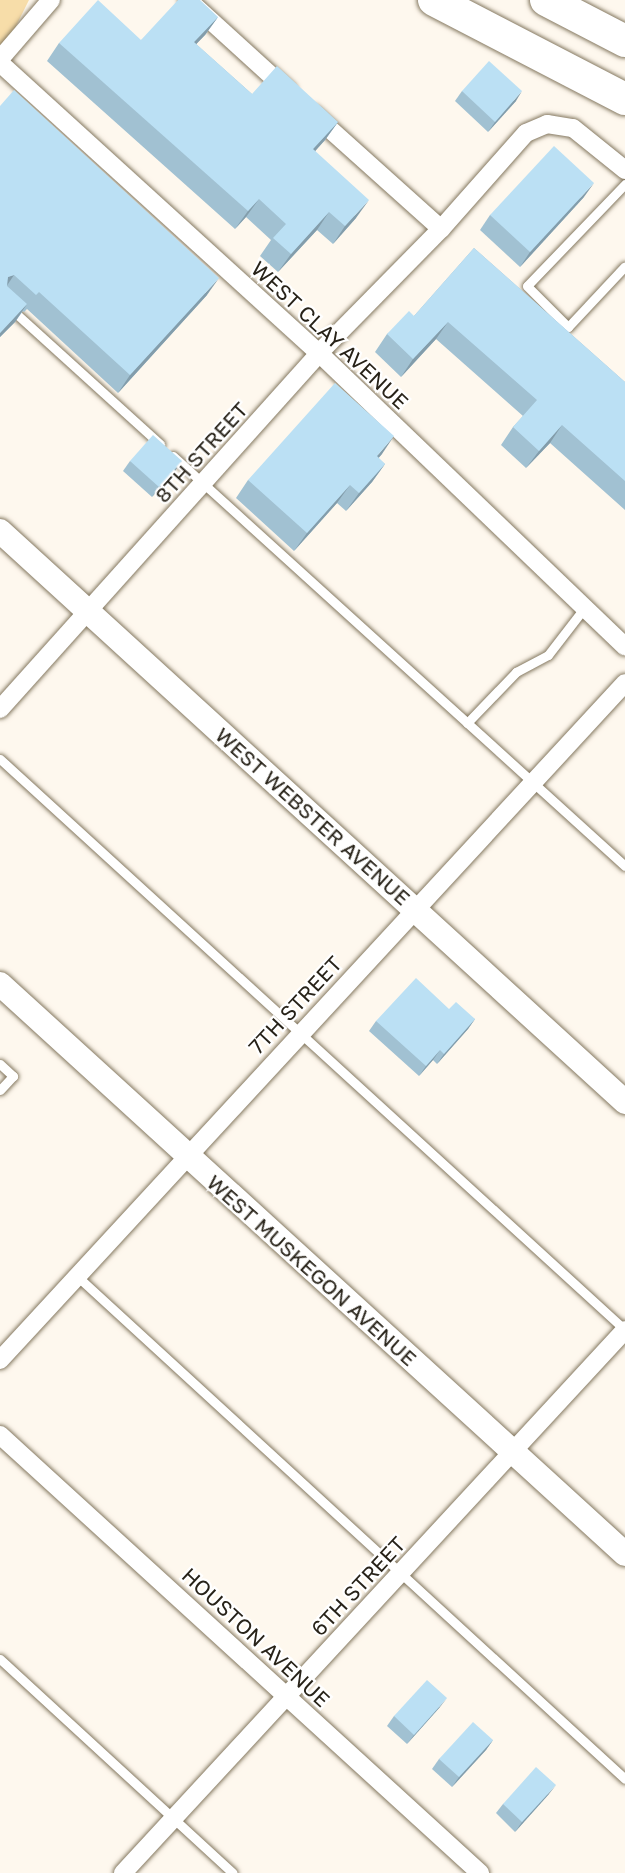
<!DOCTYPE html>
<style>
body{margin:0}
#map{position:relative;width:625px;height:1873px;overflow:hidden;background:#fef8ee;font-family:"Golos Text",sans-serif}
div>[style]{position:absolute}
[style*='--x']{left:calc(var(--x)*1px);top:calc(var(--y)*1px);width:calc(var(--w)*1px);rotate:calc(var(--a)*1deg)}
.green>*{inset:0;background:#f7dda9}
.roads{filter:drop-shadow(0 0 2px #847860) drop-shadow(0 0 2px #847860)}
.lane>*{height:9px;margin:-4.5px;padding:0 4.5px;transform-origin:4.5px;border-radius:4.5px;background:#fff}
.street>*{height:18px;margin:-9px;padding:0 9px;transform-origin:9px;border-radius:9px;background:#fff}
.secondary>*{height:24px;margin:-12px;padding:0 12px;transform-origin:12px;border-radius:12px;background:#fff}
.highway>*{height:32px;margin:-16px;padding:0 16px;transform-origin:16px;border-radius:16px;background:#fff}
.wall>*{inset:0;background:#a1c1d2}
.shaded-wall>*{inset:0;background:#839dab}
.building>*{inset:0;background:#bbe0f4}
span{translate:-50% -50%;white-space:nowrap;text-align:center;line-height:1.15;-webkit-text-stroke:4.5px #fff;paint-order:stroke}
.street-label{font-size:21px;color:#272218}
</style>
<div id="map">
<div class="green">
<div style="clip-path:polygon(0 0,29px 0,0 58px)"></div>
</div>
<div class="roads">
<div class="lane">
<div style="--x:625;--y:184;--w:141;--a:133.9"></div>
<div style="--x:527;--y:286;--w:58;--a:45"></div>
<div style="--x:568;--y:327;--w:83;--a:-46.9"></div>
<div style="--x:0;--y:299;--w:216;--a:42.2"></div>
<div style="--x:173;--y:456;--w:610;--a:42.21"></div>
<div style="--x:467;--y:723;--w:71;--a:-46.1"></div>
<div style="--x:516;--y:672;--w:36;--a:-28"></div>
<div style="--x:548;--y:655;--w:61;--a:-52.4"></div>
<div style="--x:0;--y:759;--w:847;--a:42.41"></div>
<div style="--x:0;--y:1064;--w:18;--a:43"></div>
<div style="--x:13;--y:1076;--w:19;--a:133"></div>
<div style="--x:78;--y:1277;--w:742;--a:42.54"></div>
<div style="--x:0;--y:1659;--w:316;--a:42.6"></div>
</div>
<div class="street">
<div style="--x:188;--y:0;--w:135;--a:42.3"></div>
<div style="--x:0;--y:59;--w:78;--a:-49.2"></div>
<div style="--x:0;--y:63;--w:431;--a:42.3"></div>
<div style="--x:319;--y:353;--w:424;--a:43.8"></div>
<div style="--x:313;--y:114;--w:172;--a:41.9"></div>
<div style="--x:0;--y:709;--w:478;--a:-48.1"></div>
<div style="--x:319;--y:353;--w:174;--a:-45.5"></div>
<div style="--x:441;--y:229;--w:128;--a:-48.5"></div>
<div style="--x:526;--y:133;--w:23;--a:-23"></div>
<div style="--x:547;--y:124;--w:26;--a:9"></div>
<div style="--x:573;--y:128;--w:67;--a:38.9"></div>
<div style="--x:0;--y:1360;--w:921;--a:-47.29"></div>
<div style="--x:0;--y:1435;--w:650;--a:42.38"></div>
<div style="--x:123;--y:1873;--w:739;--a:-47.25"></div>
</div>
<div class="secondary">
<div style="--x:0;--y:531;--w:847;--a:42.41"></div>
<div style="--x:0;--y:984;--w:846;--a:42.36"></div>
</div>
<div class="highway">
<div style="--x:434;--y:0;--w:215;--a:27.4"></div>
<div style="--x:546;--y:0;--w:89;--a:27.4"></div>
</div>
</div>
<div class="wall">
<div style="clip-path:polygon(218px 17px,205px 35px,196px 44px,252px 94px,338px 122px,325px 140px,315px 151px,356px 218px,333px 244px,317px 230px,278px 272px,260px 256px,271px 240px,246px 217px,235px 229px,47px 61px,59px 43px,141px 40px)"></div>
<div style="clip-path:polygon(462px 91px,516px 101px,488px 132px,455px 101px)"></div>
<div style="clip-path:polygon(0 106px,207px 295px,118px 393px,27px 309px,24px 312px,23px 311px,15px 322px,0 337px)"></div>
<div style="clip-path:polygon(584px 197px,520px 267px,480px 230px,490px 215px)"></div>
<div style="clip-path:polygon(474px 248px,625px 382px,625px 510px,550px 443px,526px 468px,501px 445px,513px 427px,523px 416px,436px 339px,401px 377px,375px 352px,387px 334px,414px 316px)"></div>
<div style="clip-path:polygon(382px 454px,378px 458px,385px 464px,372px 482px,346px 511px,337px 503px,294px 551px,236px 498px,248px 480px)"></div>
<div style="clip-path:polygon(130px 461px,175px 471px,152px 497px,123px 471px)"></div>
<div style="clip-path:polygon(449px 1009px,475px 1019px,468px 1029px,437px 1064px,433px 1060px,419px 1076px,369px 1031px,376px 1021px)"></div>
<div style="clip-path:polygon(440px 1707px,407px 1744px,387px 1726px,394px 1716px)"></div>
<div style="clip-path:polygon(493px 1740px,486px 1750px,452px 1787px,432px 1769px,439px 1759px)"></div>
<div style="clip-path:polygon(549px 1794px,515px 1832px,496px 1813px,503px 1804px)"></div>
</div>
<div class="shaded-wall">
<div style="clip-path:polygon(218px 17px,205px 35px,181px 60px,194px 42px)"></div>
<div style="clip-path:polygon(522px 91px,516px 101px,488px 132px,495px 122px)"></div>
<div style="clip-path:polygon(338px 122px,325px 140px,301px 167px,313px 149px)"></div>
<div style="clip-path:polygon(594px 183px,584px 197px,520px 267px,530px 252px)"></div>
<div style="clip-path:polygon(259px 199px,246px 217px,235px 229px,248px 211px)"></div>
<div style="clip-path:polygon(369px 200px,356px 218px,333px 244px,345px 226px)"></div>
<div style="clip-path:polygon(329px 212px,317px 230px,278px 272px,291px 254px)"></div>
<div style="clip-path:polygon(14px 275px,2px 293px,8px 277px)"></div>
<div style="clip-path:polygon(219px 278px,207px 295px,118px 393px,130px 375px)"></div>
<div style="clip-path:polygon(27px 304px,15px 322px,0 337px,0 333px)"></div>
<div style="clip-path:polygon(448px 322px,436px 339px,401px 377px,413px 359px)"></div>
<div style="clip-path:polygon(562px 425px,550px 443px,526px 468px,539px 451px)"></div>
<div style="clip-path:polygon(394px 436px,382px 454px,364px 475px,377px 456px)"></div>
<div style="clip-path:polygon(182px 461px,175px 471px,152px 497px,159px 487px)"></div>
<div style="clip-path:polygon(385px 464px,372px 482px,346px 511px,359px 493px)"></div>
<div style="clip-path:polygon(350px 485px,337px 503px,294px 551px,307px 533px)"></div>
<div style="clip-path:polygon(475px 1019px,468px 1029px,437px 1064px,444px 1054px)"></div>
<div style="clip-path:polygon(440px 1050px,433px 1060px,419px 1076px,426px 1066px)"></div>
<div style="clip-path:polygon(447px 1698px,440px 1707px,407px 1744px,414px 1735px)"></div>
<div style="clip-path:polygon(493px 1740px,486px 1750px,452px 1787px,459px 1777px)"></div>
<div style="clip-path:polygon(556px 1785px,549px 1794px,515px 1832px,522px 1822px)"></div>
</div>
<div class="building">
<div style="clip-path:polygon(98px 0,141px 40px,178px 0,200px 0,218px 17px,194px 42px,252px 94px,277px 66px,338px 122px,313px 149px,369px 200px,345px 226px,329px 212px,291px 254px,273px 238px,286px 224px,259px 199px,248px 211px,59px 43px)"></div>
<div style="clip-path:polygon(489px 61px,522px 91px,495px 122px,462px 91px)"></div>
<div style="clip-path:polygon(14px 90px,219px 278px,130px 375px,39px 292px,36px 295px,14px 275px,8px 277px,7px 286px,27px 304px,0 333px,0 106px)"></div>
<div style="clip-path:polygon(554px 146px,594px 183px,530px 252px,490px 215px)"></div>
<div style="clip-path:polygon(474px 248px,625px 382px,625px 481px,562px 425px,539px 451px,513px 427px,537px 400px,448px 322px,413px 359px,387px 334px,409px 311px,414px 316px)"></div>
<div style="clip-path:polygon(335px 383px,394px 436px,377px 456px,385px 464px,359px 493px,350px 485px,307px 533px,248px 480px)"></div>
<div style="clip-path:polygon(153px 435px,182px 461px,159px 487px,130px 461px)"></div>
<div style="clip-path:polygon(416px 978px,449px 1009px,456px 1002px,475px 1019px,444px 1054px,440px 1050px,426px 1066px,376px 1021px)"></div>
<div style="clip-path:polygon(427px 1680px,447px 1698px,414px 1735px,394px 1716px)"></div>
<div style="clip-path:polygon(473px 1722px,493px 1740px,459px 1777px,439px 1759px)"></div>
<div style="clip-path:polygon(536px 1767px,556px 1785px,522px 1822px,503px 1804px)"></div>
</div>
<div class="street-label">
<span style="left:330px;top:335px;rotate:43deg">WEST CLAY AVENUE</span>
<span style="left:201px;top:452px;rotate:-48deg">8TH STREET</span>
<span style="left:313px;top:816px;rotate:42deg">WEST WEBSTER AVENUE</span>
<span style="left:295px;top:1005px;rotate:-47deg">7TH STREET</span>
<span style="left:312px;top:1270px;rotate:42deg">WEST MUSKEGON AVENUE</span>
<span style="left:358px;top:1586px;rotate:-47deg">6TH STREET</span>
<span style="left:256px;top:1637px;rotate:43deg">HOUSTON AVENUE</span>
</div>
</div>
